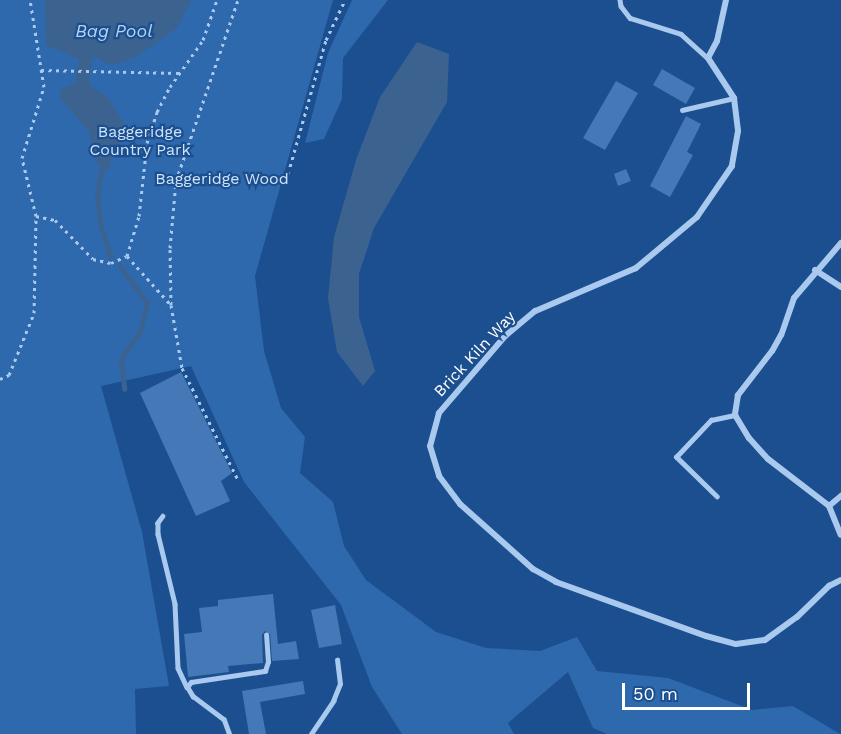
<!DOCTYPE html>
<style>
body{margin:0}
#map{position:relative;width:841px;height:734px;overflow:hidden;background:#1b4f8f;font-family:"Work Sans",sans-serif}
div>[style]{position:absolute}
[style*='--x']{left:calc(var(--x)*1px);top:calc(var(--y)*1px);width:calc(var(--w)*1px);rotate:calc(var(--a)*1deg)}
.green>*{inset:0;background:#2e69ad}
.water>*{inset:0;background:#3c6290}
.stream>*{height:5px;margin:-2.5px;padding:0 2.5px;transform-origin:2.5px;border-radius:2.5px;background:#3c6290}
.building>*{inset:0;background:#4478b7}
.path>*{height:3px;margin-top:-1.5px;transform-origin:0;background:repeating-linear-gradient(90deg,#a9c9ee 0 3px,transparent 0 7.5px)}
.service>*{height:4.5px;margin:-2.25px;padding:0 2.25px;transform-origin:2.25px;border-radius:2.25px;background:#a9c9ee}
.minor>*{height:6px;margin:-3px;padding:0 3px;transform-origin:3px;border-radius:3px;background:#a9c9ee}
span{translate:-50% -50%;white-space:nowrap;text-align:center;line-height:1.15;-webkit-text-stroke:4.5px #1b4f8f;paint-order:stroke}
.park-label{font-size:16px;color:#cfe3fa}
.street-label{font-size:16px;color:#fff}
.water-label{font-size:18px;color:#b5d3f5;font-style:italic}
.scale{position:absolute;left:622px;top:683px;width:128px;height:27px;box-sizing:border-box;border:3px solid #fff;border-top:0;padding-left:8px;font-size:18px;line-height:21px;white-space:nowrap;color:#fff;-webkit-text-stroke:4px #1b4f8f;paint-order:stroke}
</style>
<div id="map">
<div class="green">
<div style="clip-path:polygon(0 0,333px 0,255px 276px,264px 351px,281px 408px,305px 437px,300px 473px,333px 502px,344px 546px,366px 580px,436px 632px,486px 648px,540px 651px,577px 637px,597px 671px,668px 678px,752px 710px,793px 706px,840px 734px,607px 734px,593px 728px,568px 672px,508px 723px,514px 734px,402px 734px,372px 687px,341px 605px,244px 482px,191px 366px,101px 386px,142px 532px,169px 686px,135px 689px,136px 734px,0 734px)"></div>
<div style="clip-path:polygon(352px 0,388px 0,343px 58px,342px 99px,324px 139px,305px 143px,328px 53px)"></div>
</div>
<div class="water">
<div style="clip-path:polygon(45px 0,191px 0,177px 28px,137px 56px,121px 63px,109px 64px,93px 56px,89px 78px,90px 85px,108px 98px,125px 125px,125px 136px,113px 150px,109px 169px,102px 169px,94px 157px,89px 131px,60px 98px,60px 90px,75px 83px,79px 59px,46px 45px)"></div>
<div style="clip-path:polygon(417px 42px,449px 54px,447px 102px,374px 228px,359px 274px,359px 317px,375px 371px,363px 386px,337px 352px,328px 298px,334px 237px,356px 160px,380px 97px)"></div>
</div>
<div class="stream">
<div style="--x:102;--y:169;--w:25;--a:102"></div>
<div style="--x:97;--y:193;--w:31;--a:84"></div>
<div style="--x:100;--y:224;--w:35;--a:72"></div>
<div style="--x:119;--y:265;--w:47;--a:53.6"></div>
<div style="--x:147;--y:303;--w:29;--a:104"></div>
<div style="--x:140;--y:331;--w:33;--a:125"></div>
<div style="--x:121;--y:358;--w:31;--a:84"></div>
</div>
<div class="building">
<div style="clip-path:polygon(662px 69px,695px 88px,686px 104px,653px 85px)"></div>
<div style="clip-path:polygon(616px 81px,638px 93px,605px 150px,583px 138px)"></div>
<div style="clip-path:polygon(686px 116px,701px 124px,687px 152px,693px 155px,670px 197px,650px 186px)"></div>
<div style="clip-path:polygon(626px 169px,631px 181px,618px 186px,614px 174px)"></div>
<div style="clip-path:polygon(181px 372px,232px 473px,221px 481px,230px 501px,196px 516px,140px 393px)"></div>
<div style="clip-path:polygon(273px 594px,278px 644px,296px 641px,299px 659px,272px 661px,270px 634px,265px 631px,262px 635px,263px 663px,228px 666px,229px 672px,188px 677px,184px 634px,202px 632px,199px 608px,218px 606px,218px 600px)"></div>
<div style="clip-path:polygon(335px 605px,342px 644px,319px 648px,311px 610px)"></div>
<div style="clip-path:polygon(303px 681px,305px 694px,260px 702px,266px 734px,249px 734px,242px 691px)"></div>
</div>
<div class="path">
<div style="--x:41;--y:70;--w:138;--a:1.2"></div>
<div style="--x:286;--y:181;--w:147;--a:-74.2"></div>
<div style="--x:326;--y:40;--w:44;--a:-64.6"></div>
<div style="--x:36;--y:216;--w:19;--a:12"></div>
<div style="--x:55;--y:220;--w:54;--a:45.7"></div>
<div style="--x:93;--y:259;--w:18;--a:13"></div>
<div style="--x:111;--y:263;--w:17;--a:-24"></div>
<div style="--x:127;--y:256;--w:42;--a:-73.3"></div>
<div style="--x:139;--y:216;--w:73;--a:-83.7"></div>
<div style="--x:147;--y:143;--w:33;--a:-72"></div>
<div style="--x:157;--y:112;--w:28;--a:-63"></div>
<div style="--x:170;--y:87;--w:57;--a:-54.9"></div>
<div style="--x:203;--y:40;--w:42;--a:-70.7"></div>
<div style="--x:127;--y:256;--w:66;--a:48.1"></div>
<div style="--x:171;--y:305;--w:64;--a:80.1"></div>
<div style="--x:182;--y:368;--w:125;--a:63.4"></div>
<div style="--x:171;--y:305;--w:57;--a:-91"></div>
<div style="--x:170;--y:248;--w:67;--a:-84.9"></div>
<div style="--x:176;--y:181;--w:191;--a:-71.1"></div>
<div style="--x:0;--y:379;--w:10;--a:-24"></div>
<div style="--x:9;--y:375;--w:67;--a:-68"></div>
<div style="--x:34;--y:313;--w:97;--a:-88.8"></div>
<div style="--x:36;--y:216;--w:60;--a:-103.6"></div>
<div style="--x:22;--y:158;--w:74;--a:-72.8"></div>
<div style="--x:44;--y:87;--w:88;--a:-99.1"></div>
</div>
<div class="service">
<div style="--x:620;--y:0;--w:6;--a:81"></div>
<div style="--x:621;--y:6;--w:15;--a:53"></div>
<div style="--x:630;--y:18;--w:53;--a:17.4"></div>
<div style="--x:681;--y:34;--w:36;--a:42"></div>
<div style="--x:682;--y:110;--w:53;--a:-13"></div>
<div style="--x:717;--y:497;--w:57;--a:-135.7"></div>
<div style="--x:676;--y:457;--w:51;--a:-46.6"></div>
<div style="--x:711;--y:420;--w:25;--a:-12"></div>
<div style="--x:163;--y:516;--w:9;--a:126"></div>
<div style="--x:158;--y:523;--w:11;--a:90"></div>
<div style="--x:158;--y:534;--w:72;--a:76.3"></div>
<div style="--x:175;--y:604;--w:64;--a:87.3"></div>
<div style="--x:178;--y:668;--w:21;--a:65"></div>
<div style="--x:229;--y:734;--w:15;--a:-110"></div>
<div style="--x:224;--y:720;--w:39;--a:-143"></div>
<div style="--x:193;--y:697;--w:12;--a:-121"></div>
<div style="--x:187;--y:687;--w:6;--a:-51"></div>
<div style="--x:191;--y:682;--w:75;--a:-8.5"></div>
<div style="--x:265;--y:671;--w:9;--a:-72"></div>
<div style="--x:268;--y:662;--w:27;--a:-94"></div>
<div style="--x:311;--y:734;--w:40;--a:-56"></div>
<div style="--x:333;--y:701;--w:18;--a:-68"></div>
<div style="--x:340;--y:684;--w:24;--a:-97"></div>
</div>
<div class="minor">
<div style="--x:726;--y:0;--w:42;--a:102.4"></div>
<div style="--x:717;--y:41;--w:19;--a:118"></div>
<div style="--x:708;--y:58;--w:48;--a:57"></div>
<div style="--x:734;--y:98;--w:33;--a:83"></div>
<div style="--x:738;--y:131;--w:36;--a:100"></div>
<div style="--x:732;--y:166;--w:62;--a:124.5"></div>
<div style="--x:697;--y:217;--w:80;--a:140.1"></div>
<div style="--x:636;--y:268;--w:110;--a:156.9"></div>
<div style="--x:535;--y:311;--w:38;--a:140"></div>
<div style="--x:506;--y:335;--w:103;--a:130.7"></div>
<div style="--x:439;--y:413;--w:34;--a:105"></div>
<div style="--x:430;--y:446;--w:31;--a:73"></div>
<div style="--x:439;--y:476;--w:35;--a:53"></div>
<div style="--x:460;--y:504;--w:98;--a:41.7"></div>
<div style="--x:533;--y:569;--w:26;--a:29"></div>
<div style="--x:556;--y:582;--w:159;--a:19.8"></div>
<div style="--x:706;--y:636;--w:31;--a:15"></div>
<div style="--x:736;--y:644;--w:29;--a:-8"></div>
<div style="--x:765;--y:640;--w:39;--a:-36"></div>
<div style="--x:797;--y:617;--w:45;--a:-44.1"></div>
<div style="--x:829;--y:586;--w:13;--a:-27"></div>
<div style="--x:841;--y:243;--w:72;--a:130.5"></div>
<div style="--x:794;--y:298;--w:39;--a:109"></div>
<div style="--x:781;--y:335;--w:18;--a:119"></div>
<div style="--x:772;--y:351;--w:56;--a:127.7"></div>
<div style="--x:738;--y:395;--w:20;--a:99"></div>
<div style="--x:735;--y:415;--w:27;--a:59"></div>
<div style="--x:749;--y:438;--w:28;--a:48"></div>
<div style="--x:768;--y:459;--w:77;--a:37.6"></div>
<div style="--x:829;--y:506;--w:31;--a:68"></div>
<div style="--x:815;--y:270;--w:31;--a:33"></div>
<div style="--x:829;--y:506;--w:16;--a:-40"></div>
</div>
<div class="park-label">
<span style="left:140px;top:141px">Baggeridge<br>Country Park</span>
<span style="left:222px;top:179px">Baggeridge Wood</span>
</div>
<div class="street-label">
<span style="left:475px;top:354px;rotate:-47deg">Brick Kiln Way</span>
</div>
<div class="water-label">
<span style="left:114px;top:31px">Bag Pool</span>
</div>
<div class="scale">50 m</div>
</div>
